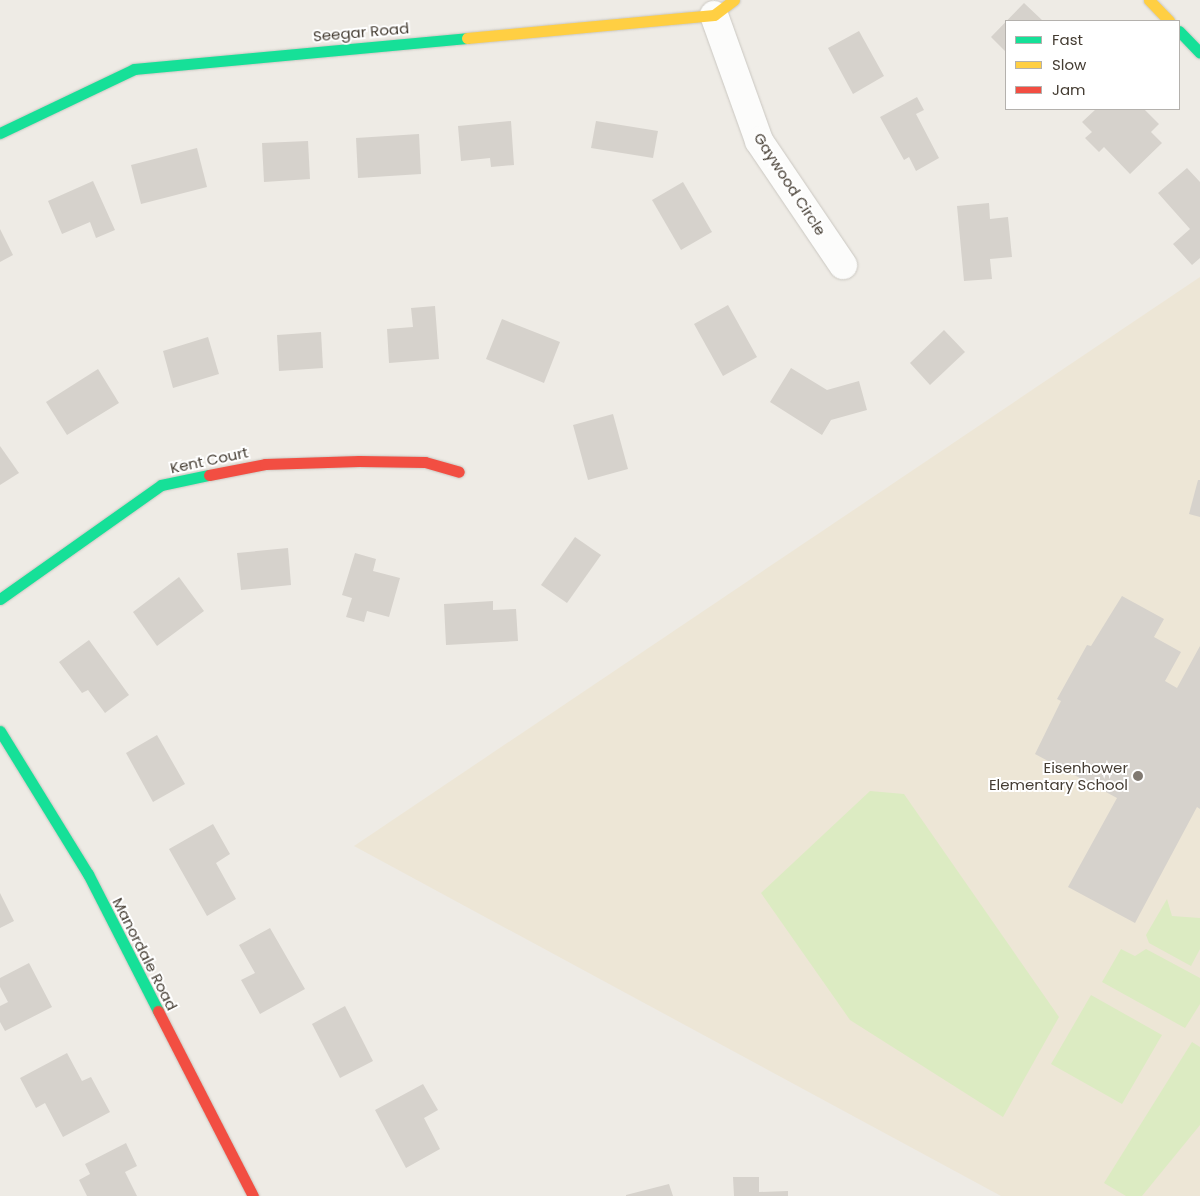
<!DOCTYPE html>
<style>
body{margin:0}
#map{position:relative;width:1200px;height:1196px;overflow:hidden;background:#eeebe5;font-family:Poppins,sans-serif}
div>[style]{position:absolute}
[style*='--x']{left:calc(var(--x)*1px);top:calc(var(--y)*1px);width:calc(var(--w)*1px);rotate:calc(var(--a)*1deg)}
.education>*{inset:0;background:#ede6d6}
.green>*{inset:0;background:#dcebc2}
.building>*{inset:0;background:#d6d2cc}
.roads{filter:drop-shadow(0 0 1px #cac7c1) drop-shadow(0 0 1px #cac7c1)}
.street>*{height:28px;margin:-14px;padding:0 14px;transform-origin:14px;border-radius:14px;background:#fcfcfb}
.fast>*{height:11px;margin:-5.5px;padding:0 5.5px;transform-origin:5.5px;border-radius:5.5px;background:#16e098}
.slow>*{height:11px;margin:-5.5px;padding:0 5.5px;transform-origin:5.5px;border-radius:5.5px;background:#ffcf43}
.jam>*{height:11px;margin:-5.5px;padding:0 5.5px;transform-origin:5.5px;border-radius:5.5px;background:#f24e42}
.dots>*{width:14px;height:14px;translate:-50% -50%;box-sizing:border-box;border:2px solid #fff;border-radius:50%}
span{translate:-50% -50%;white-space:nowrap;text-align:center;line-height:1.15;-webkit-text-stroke:4px #fff;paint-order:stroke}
.street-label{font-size:15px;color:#443c32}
.poi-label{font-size:15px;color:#443c32}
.right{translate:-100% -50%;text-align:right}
.legend{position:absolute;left:1005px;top:20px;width:175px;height:90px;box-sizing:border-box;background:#fff;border:1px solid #b4b1ad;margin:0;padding:6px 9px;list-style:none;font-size:15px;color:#443c32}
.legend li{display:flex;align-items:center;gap:10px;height:25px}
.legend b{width:25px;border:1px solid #b4b1ad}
</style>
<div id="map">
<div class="education">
<div style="clip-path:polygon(1200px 277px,1200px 1196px,1001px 1196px,354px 846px)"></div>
</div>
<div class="green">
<div style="clip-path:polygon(870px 791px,904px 794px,1059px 1017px,1003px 1117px,850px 1020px,761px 893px)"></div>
<div style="clip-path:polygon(1167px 899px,1172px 916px,1200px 918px,1200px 949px,1191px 966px,1149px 943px,1146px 935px)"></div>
<div style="clip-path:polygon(1121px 949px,1135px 956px,1146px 949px,1200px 978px,1200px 1004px,1185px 1028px,1102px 982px)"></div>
<div style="clip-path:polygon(1091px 995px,1162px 1035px,1122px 1104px,1051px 1064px)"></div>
<div style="clip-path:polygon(1192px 1042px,1200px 1047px,1200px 1125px,1142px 1196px,1126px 1196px,1104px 1183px)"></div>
</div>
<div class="building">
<div style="clip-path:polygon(1024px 3px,1043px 21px,1006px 21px,1006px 52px,991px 37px)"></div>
<div style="clip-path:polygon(859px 31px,884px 76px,853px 94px,828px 48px)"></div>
<div style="clip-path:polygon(917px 97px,924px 110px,916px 114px,939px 158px,916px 171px,909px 157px,904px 160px,880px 117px)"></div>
<div style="clip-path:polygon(1096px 109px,1144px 109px,1159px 124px,1151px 132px,1162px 143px,1130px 174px,1104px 147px,1099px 152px,1085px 138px,1092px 132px,1082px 122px)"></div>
<div style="clip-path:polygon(511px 121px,514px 165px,491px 167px,490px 158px,461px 161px,458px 126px)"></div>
<div style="clip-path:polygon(596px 121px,658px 131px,653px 158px,591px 148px)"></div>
<div style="clip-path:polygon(419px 134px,421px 174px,358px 178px,356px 138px)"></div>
<div style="clip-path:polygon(308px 141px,310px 179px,264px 182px,262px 143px)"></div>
<div style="clip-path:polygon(197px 148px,207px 187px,141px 204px,131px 165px)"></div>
<div style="clip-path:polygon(1187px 168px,1200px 182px,1200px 258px,1192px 265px,1173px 244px,1190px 229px,1158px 193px)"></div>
<div style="clip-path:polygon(93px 181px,115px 230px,96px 238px,90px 222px,62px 234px,48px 201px)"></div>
<div style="clip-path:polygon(683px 182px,712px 232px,681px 250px,652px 200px)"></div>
<div style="clip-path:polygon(989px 203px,990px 219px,1008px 217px,1012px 257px,990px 259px,992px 279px,964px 281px,957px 206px)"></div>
<div style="clip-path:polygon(0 229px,13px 255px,0 262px)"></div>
<div style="clip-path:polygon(728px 305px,757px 357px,723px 376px,694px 324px)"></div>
<div style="clip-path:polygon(435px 306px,439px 359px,389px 363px,387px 329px,413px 327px,411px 308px)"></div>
<div style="clip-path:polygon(502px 319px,560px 342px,544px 383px,486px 359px)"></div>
<div style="clip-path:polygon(944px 330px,965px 352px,930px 385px,910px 363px)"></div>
<div style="clip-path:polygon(321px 332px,323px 368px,279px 371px,277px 335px)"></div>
<div style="clip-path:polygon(208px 337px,219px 374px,173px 388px,163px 351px)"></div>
<div style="clip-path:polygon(791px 368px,827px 390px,859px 381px,867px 410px,831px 420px,822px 435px,770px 402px)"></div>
<div style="clip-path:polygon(98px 369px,119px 403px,67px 435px,46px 402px)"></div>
<div style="clip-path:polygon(613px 414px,628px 469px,588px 480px,573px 425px)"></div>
<div style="clip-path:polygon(0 446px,19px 473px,0 485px)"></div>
<div style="clip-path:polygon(1198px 480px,1200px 480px,1200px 517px,1189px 514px)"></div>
<div style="clip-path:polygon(575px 537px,601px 555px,567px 603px,541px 585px)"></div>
<div style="clip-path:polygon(288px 548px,291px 585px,241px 590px,237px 553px)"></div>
<div style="clip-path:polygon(355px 553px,376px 559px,373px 571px,400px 578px,389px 617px,367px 611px,364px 622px,346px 617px,352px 598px,342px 595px)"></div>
<div style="clip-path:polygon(179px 577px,204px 611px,157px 646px,133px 612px)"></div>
<div style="clip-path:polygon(1122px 596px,1164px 619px,1154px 637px,1181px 652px,1165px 681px,1177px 688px,1200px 646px,1200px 809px,1197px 807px,1135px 923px,1068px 887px,1117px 798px,1035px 754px,1061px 701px,1057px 699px,1087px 645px,1091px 646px)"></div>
<div style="clip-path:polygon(493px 601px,493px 610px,516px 609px,518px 641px,446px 645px,444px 604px)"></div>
<div style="clip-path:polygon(89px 640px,129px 695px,105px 713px,88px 690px,82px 693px,59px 662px)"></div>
<div style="clip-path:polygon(157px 735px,185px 784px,153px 802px,126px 753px)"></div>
<div style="clip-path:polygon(213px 824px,230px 854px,216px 863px,236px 899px,207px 916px,169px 849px)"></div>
<div style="clip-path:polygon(0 893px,14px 921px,0 928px)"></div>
<div style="clip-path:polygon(270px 928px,305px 989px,260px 1014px,241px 980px,255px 973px,239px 945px)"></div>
<div style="clip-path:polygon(29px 963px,52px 1007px,5px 1031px,0 1022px,0 1006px,8px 1002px,0 987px,0 978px)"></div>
<div style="clip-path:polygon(345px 1006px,373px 1061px,340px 1078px,312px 1024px)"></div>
<div style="clip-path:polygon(67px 1053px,82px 1081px,91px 1077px,110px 1112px,63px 1137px,45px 1103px,36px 1108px,20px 1078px)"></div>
<div style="clip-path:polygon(423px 1084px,438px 1110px,424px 1118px,440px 1149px,406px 1168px,375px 1110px)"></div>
<div style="clip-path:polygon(126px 1143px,137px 1166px,125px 1172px,137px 1196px,87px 1196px,79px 1180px,90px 1174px,85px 1164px)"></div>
<div style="clip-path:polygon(733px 1177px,759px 1177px,759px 1192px,788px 1191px,788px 1196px,734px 1196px)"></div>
<div style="clip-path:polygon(669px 1184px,673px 1196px,626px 1196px,626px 1195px)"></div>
</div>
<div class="roads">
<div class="street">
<div style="--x:714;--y:15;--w:134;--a:70.3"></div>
<div style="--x:759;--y:141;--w:150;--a:55.9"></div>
</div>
<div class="fast">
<div style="--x:1179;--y:31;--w:30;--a:46"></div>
<div style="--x:0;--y:133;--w:148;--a:-25.5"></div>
<div style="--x:134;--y:69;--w:334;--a:-5.3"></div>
<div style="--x:0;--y:599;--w:197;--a:-35.3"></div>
<div style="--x:161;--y:485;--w:49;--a:-11.8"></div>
<div style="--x:0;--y:731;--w:168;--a:58.4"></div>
<div style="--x:88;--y:874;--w:154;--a:62.9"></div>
</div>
<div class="slow">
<div style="--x:1149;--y:0;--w:29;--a:46"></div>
<div style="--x:467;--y:38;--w:248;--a:-5.3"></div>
<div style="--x:714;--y:15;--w:25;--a:-37"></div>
</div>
<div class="jam">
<div style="--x:209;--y:475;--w:57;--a:-11.1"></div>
<div style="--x:265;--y:464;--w:94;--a:-1.8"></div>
<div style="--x:359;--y:461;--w:66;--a:0.9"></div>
<div style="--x:425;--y:462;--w:35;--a:16"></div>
<div style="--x:158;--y:1011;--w:208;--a:62.8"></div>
</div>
</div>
<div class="dots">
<div style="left:1138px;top:776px;background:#807971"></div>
</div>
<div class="street-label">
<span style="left:361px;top:32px;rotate:-5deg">Seegar Road</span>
<span style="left:790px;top:184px;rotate:57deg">Gaywood Circle</span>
<span style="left:209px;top:460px;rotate:-12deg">Kent Court</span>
<span style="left:145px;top:954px;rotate:63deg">Manordale Road</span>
</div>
<div class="poi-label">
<span class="right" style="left:1128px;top:776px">Eisenhower<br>Elementary School</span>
</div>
<ul class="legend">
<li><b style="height:6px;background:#16e098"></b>Fast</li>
<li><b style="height:6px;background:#ffcf43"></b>Slow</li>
<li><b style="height:6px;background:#f24e42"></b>Jam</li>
</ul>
</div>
